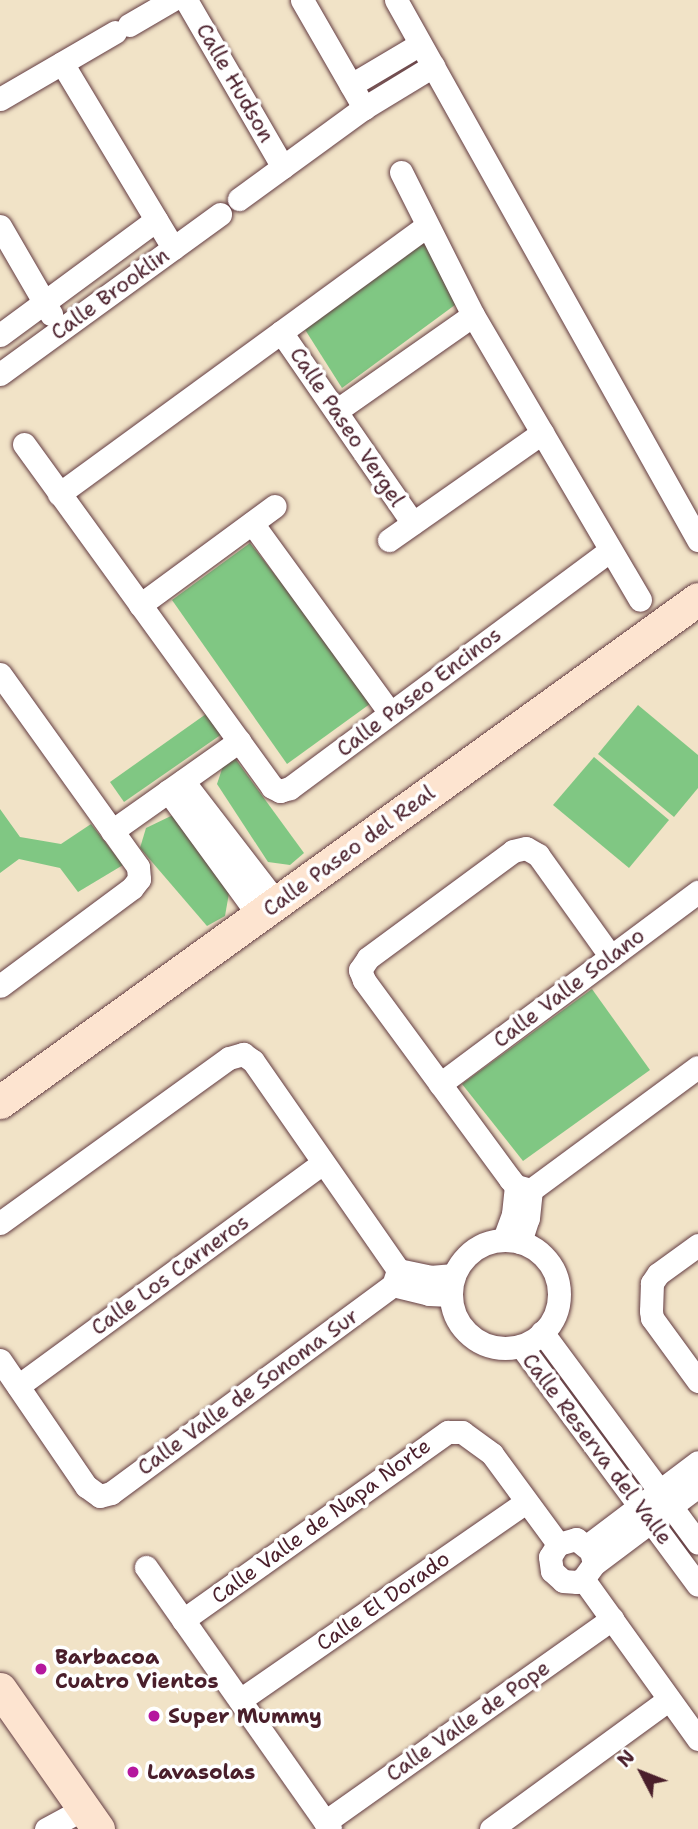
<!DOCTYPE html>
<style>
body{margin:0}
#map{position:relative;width:698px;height:1829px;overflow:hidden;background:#f1e3c7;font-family:"Shantell Sans",sans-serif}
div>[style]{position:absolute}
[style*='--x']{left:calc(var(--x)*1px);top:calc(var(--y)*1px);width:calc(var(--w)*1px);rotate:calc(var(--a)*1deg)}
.green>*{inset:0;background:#80c783}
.roads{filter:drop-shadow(0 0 2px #633c42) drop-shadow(0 0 2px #633c42)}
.street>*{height:23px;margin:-11.5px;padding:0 11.5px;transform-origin:11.5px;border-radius:11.5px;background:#fff}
.street>.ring{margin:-11.5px;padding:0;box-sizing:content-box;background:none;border:23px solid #fff;border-radius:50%}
.secondary>*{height:33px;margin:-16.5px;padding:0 16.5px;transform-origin:16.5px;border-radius:16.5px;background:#fde4d0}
.dots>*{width:19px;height:19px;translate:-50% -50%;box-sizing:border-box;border:4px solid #fff;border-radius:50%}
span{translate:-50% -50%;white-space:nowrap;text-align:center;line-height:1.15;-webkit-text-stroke:7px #fff;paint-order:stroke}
.street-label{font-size:21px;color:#4a1f2b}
.poi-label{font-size:21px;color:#4a1f2b;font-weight:700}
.left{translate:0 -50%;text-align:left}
.north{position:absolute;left:607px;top:1738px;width:70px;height:70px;-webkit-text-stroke:5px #fff;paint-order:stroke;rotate:312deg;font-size:19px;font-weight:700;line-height:28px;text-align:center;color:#4a1f2b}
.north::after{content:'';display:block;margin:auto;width:24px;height:32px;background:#4a1f2b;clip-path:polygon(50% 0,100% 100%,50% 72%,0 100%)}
</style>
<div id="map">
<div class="green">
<div style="clip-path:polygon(426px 239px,459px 302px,342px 388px,304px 328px)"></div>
<div style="clip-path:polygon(250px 543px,374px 701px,287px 764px,172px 600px)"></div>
<div style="clip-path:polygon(638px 705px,698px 755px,698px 788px,674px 817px,598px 754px)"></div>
<div style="clip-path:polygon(206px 714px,222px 734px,124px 802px,110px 782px)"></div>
<div style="clip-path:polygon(234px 757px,304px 853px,290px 865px,268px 862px,217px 784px,223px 766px)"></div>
<div style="clip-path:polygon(594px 757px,669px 820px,629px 868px,553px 805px)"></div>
<div style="clip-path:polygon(0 809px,20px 837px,61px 844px,91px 824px,123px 865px,78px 892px,60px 868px,19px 859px,0 873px)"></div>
<div style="clip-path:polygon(173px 815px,229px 893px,225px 916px,207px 926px,140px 848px,146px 828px)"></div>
<div style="clip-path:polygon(592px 989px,650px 1070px,523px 1161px,462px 1084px)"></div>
</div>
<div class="roads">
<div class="street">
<div style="--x:186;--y:0;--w:193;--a:59.9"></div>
<div style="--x:302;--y:0;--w:125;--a:60.1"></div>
<div style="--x:396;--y:0;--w:619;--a:60.78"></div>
<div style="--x:129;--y:25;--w:50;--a:-30.2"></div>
<div style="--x:62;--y:63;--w:216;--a:59"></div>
<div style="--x:351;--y:85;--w:80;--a:-30.7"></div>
<div style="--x:0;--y:99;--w:133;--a:-30.2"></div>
<div style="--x:401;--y:172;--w:160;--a:63.3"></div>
<div style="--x:473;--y:315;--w:330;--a:59.6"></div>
<div style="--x:239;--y:199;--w:155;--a:-36.1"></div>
<div style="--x:364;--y:108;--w:81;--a:-31.3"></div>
<div style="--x:0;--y:226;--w:102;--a:59.9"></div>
<div style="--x:281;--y:332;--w:232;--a:55.4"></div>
<div style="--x:0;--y:335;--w:194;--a:-36.4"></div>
<div style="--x:0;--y:374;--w:272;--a:-36"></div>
<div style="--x:336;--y:411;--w:167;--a:-35"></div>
<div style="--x:24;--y:444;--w:423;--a:54.1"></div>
<div style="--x:272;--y:787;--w:9;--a:27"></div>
<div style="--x:280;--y:791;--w:10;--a:-17"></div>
<div style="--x:290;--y:788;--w:397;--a:-36.6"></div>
<div style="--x:59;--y:494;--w:455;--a:-36.1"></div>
<div style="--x:252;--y:523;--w:235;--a:54"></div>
<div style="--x:389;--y:540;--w:187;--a:-35"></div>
<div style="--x:140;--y:605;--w:167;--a:-36.3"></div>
<div style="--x:0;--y:674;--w:237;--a:54.4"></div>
<div style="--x:138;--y:867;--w:12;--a:85"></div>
<div style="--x:139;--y:879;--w:11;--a:128"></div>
<div style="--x:132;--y:888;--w:164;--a:143.4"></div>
<div style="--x:183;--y:781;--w:154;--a:52.4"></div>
<div style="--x:168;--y:791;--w:155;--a:53.9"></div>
<div style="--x:112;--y:831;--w:156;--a:-35.3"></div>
<div style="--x:440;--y:1084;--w:322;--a:-36.7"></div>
<div style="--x:531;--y:1190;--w:16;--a:-165"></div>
<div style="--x:516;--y:1186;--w:9;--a:-131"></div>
<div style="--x:510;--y:1179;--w:247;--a:-126.3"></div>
<div style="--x:364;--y:980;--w:11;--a:-112"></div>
<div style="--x:360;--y:970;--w:14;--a:-56"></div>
<div style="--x:368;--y:958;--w:180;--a:-36.4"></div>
<div style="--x:513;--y:851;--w:13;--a:-13"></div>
<div style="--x:526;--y:848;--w:14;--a:30"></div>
<div style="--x:538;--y:855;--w:125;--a:54.4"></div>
<div style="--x:0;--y:1223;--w:282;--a:-35.8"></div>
<div style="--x:229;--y:1058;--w:15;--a:-16"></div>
<div style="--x:243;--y:1054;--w:12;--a:35"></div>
<div style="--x:253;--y:1061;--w:254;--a:55.2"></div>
<div style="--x:398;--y:1270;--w:16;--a:108"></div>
<div style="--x:504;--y:1239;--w:27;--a:-70"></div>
<div style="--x:513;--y:1214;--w:28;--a:-84"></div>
<div class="ring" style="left:451px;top:1240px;width:85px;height:85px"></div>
<div style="--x:520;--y:1242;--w:25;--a:-72"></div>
<div style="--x:528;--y:1218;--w:28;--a:-84"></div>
<div style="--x:531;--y:1190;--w:207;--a:-36.4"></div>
<div style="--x:698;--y:1245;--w:49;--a:144.1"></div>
<div style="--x:658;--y:1274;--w:11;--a:124"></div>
<div style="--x:652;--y:1283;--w:28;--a:92"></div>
<div style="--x:651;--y:1311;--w:7;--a:82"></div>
<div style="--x:652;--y:1318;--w:78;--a:53.9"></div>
<div style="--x:398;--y:1270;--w:33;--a:12"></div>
<div style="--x:430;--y:1277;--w:24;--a:-5"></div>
<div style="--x:393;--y:1285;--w:37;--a:14"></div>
<div style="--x:429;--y:1294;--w:21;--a:3"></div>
<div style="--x:542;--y:1332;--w:262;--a:53.5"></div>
<div style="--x:521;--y:1346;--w:297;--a:53.5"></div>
<div style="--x:0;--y:1360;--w:153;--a:55.7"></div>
<div style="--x:86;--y:1486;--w:17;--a:36"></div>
<div style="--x:100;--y:1496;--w:11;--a:-15"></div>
<div style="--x:111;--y:1493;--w:350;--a:-36.4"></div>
<div style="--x:18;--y:1386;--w:378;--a:-36.2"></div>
<div style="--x:587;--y:1546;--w:139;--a:-37.1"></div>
<div style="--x:594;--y:1564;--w:13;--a:-103"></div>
<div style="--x:591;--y:1551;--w:19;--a:-141"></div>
<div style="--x:576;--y:1539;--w:19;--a:164"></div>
<div style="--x:558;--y:1544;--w:15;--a:122"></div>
<div style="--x:550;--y:1557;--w:14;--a:82"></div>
<div style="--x:552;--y:1571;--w:15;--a:42"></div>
<div style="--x:563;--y:1581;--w:14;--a:4"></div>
<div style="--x:577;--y:1582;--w:7;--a:-27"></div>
<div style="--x:583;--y:1579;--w:19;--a:-54"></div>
<div style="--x:594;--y:1564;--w:130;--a:-36.9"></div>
<div style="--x:146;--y:1567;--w:320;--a:54.9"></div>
<div style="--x:583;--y:1579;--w:197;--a:54.3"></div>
<div style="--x:183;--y:1620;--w:325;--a:-35.4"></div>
<div style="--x:448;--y:1432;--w:14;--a:0"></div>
<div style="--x:462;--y:1432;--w:37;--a:36"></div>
<div style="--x:492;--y:1454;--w:112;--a:53.7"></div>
<div style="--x:240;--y:1700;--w:348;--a:-34.7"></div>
<div style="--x:325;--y:1822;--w:352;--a:-35.3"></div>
<div style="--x:46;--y:1829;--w:42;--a:-28.4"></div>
<div style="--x:491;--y:1829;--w:220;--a:-36.1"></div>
</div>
<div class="secondary">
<div style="--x:0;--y:1102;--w:860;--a:-35.78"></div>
<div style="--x:0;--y:1689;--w:171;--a:55"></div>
</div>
</div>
<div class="dots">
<div style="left:41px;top:1669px;background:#b5179e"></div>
<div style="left:154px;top:1716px;background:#b5179e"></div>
<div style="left:133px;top:1772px;background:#b5179e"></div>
</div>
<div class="street-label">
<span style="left:235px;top:83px;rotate:60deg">Calle Hudson</span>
<span style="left:110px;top:294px;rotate:-36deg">Calle Brooklin</span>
<span style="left:347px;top:427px;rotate:56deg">Calle Paseo Vergel</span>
<span style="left:419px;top:692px;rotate:-37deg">Calle Paseo Encinos</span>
<span style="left:349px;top:851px;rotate:-36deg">Calle Paseo del Real</span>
<span style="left:569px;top:988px;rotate:-37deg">Calle Valle Solano</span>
<span style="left:170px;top:1275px;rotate:-36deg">Calle Los Carneros</span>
<span style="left:248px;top:1392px;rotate:-36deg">Calle Valle de Sonoma Sur</span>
<span style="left:597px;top:1449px;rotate:53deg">Calle Reserva del Valle</span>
<span style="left:321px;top:1521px;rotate:-36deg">Calle Valle de Napa Norte</span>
<span style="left:383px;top:1601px;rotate:-35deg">Calle El Dorado</span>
<span style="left:468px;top:1721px;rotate:-35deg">Calle Valle de Pope</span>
</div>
<div class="poi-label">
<span class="left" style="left:55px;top:1669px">Barbacoa<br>Cuatro Vientos</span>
<span class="left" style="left:168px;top:1716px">Super Mummy</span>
<span class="left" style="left:147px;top:1772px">Lavasolas</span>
</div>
<div class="north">N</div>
</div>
